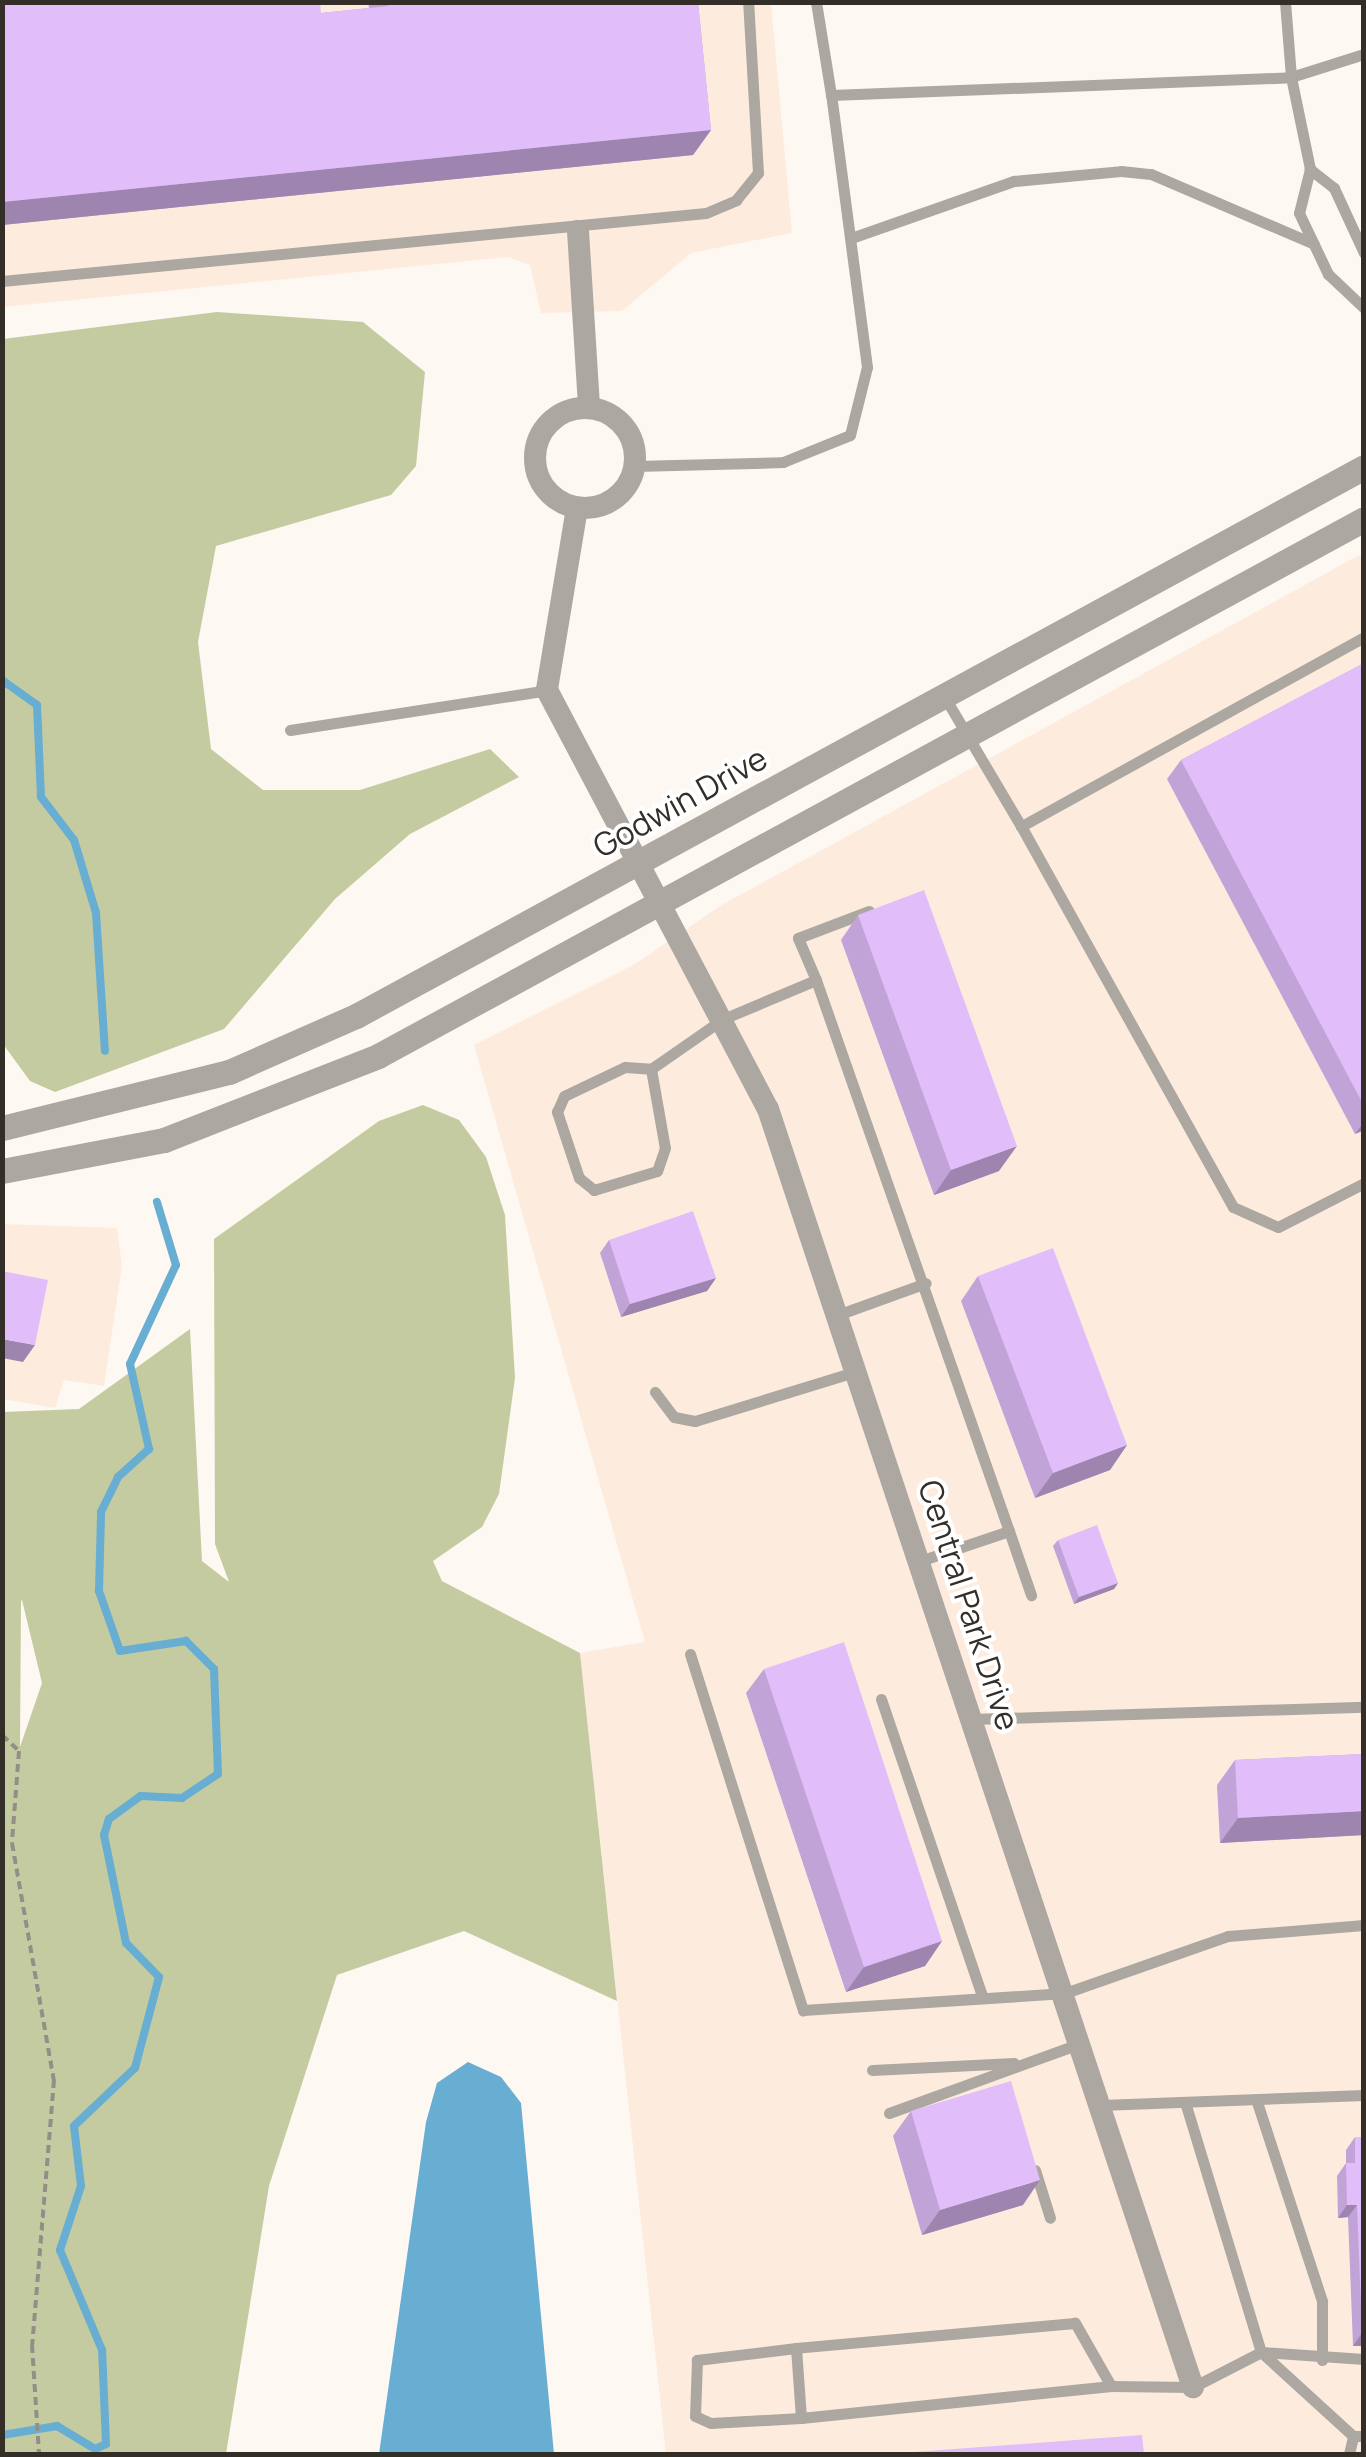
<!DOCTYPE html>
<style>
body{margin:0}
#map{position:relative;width:1366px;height:2457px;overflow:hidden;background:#fef8f3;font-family:Manrope,sans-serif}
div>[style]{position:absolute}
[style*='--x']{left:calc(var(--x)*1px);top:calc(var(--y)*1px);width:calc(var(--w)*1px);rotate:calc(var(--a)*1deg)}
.built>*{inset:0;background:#fdecde}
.green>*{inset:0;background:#c5cba0}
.water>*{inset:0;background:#68add2}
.stream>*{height:8px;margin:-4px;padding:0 4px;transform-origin:4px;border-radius:4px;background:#68add2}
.path>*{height:4px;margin-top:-2px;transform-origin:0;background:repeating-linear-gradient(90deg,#948e89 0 8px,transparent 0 13px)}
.service>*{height:11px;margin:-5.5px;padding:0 5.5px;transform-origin:5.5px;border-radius:5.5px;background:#aca8a1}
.minor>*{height:22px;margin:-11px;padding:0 11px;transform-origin:11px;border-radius:11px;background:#aca8a1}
.minor>.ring{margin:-11px;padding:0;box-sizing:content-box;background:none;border:22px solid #aca8a1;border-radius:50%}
.tertiary>*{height:25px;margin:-12.5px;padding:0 12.5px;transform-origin:12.5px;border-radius:12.5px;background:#aca8a1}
.wall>*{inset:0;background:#c2a3d7}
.shaded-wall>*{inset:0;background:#9e85af}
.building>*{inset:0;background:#e1befa}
span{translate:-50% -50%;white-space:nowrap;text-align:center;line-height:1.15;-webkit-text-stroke:8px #fff;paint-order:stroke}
.street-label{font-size:32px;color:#342e29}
.frame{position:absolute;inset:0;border:5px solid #342e29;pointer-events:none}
</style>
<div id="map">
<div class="built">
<div style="clip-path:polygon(3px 3px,771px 3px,792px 233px,691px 253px,622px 311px,541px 313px,530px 265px,508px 257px,3px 307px)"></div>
<div style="clip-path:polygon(1363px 553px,1363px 2454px,666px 2454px,580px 1653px,645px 1642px,474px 1045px,635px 964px,720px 906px)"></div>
<div style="clip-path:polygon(2px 1224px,117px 1228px,122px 1266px,104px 1386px,64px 1380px,55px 1408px,3px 1399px)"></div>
</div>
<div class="green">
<div style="clip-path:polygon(217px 312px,363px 322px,425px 372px,416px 466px,391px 495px,216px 546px,198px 642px,211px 749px,263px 790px,360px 790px,490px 749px,519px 777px,410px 834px,335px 899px,224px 1029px,55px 1092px,30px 1081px,3px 1044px,3px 339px)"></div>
<div style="clip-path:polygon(evenodd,423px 1105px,459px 1120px,486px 1157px,505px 1215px,515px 1378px,499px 1494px,482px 1527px,433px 1561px,442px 1581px,580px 1653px,617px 2001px,464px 1931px,337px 1975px,269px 2186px,226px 2454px,3px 2454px,3px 1412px,79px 1409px,190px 1329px,202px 1561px,229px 1582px,215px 1544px,214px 1239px,379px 1121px,423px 1105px,22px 1600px,42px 1683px,20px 1747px,21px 1601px,22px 1600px)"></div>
</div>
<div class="water">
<div style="clip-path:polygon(468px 2062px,501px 2077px,521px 2103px,554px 2454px,379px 2454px,426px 2122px,437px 2083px)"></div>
</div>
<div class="stream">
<div style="--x:2;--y:680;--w:43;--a:35.5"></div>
<div style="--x:37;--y:705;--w:92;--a:87.5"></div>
<div style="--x:41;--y:797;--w:54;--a:52.5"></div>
<div style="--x:74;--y:840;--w:76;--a:73.2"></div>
<div style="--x:96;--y:913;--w:138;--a:86.3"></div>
<div style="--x:2;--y:2435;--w:56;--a:-9.3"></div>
<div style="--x:57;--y:2426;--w:44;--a:31.2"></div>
<div style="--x:95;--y:2449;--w:12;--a:-24"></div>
<div style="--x:106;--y:2444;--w:94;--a:-92.4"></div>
<div style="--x:102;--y:2350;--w:108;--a:-112.8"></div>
<div style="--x:60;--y:2250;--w:67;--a:-71.8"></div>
<div style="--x:81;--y:2186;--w:60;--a:-96.7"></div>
<div style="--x:74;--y:2126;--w:84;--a:-43.6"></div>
<div style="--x:135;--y:2068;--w:94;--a:-75.2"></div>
<div style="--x:159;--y:1977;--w:47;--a:-134.1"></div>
<div style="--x:126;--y:1943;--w:110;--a:-101.5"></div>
<div style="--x:104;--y:1835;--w:17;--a:-73"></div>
<div style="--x:109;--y:1819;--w:39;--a:-36"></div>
<div style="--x:141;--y:1796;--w:41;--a:2.8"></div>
<div style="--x:182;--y:1798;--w:43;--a:-33.7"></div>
<div style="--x:218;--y:1774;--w:105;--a:-92.2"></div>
<div style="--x:214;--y:1669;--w:40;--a:-135"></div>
<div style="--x:186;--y:1641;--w:67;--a:171.4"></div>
<div style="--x:120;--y:1651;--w:64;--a:-109.3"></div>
<div style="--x:99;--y:1591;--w:79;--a:-88.5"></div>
<div style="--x:101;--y:1512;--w:39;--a:-64"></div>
<div style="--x:118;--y:1477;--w:42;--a:-42.1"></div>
<div style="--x:149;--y:1449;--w:87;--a:-102.6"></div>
<div style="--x:130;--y:1364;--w:109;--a:-65.1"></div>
<div style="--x:176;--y:1265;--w:66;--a:-106.8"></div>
</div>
<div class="path">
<div style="--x:2;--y:1735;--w:23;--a:43"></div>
<div style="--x:19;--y:1751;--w:92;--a:94.4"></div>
<div style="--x:12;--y:1843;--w:241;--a:80"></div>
<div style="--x:54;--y:2080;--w:266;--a:94.7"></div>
<div style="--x:32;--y:2345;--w:109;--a:86.3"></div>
</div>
<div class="service">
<div style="--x:816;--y:2;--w:94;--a:80.8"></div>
<div style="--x:1285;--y:2;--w:75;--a:85.4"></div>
<div style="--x:1291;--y:77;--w:77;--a:-17.5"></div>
<div style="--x:854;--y:237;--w:170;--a:-19.3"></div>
<div style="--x:1014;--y:181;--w:107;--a:-5.3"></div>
<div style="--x:1121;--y:171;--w:30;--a:6"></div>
<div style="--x:1151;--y:174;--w:177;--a:23.2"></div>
<div style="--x:1364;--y:253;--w:72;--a:-114.8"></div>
<div style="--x:1334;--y:188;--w:31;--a:-142"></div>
<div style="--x:1310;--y:169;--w:45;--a:104"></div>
<div style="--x:1299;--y:213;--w:68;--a:64.6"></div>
<div style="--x:1328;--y:274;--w:50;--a:43.4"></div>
<div style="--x:2;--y:281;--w:707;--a:-5.52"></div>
<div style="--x:706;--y:213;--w:33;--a:-23"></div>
<div style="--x:736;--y:200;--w:35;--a:-51"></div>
<div style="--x:758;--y:173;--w:171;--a:-93.3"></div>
<div style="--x:635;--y:466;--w:148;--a:-1.5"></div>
<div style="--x:783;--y:462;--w:72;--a:-21.9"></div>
<div style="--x:850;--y:435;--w:70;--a:-76"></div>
<div style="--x:867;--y:367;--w:274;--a:-97.5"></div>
<div style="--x:831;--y:95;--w:460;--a:-2.2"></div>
<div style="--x:1291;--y:77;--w:94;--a:78.3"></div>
<div style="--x:1364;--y:637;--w:392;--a:151.1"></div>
<div style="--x:1021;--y:826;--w:436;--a:60.9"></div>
<div style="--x:1233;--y:1207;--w:49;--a:24"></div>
<div style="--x:1278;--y:1227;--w:97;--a:-27.1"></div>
<div style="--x:944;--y:696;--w:151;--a:59.4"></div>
<div style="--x:290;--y:730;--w:260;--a:-8.8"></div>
<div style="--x:816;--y:980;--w:46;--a:-113.2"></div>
<div style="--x:798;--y:938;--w:76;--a:-20.8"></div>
<div style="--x:651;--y:1069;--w:80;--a:80"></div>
<div style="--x:665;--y:1148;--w:24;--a:109"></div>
<div style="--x:657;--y:1171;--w:66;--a:163.2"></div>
<div style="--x:594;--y:1190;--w:19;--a:-141"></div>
<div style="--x:579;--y:1178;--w:70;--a:-108.4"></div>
<div style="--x:557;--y:1112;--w:17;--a:-66"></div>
<div style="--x:564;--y:1096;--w:68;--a:-25.4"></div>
<div style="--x:625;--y:1067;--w:26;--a:4"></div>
<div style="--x:651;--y:1069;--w:88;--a:-34.8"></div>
<div style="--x:723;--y:1019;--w:101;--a:-22.8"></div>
<div style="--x:816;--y:980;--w:584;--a:70.7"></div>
<div style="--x:1009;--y:1531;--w:94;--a:161.4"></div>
<div style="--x:840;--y:1314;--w:91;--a:-19.8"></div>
<div style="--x:655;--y:1392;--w:31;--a:53"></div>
<div style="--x:674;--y:1417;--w:21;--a:11"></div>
<div style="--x:695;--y:1421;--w:170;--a:-17.1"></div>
<div style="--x:1009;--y:1531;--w:68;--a:71"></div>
<div style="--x:690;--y:1654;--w:374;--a:72.4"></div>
<div style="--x:803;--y:2010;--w:263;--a:-3.7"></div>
<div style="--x:1065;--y:1993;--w:173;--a:-19.3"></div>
<div style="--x:1228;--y:1936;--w:136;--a:-4.6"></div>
<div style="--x:881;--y:1699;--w:316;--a:71.2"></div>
<div style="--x:973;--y:1719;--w:391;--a:-1.8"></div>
<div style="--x:872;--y:2070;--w:142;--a:-2.8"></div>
<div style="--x:1256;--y:2099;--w:213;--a:71.9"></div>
<div style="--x:1322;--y:2301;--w:59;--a:90"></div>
<div style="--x:1185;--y:2102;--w:261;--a:73.1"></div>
<div style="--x:1261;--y:2352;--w:103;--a:3.9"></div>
<div style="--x:1101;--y:2105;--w:263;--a:-2.2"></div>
<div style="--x:889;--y:2113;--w:204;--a:-20"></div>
<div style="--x:1035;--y:2170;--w:50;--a:72.6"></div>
<div style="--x:796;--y:2348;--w:100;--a:173.1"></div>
<div style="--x:697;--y:2360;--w:56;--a:92"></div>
<div style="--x:695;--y:2416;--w:17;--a:24"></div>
<div style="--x:711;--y:2423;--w:90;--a:-3.2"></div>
<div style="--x:1111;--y:2386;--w:73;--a:-119.7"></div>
<div style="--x:1075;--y:2323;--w:280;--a:174.9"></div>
<div style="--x:796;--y:2348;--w:70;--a:85.9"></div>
<div style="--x:801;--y:2418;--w:312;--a:-5.9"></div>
<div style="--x:1111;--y:2386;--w:82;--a:0.7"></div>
<div style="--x:1193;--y:2387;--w:76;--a:-27.2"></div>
<div style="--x:1261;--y:2352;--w:125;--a:42.4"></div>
<div style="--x:1353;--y:2436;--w:11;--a:0"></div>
<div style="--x:1349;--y:2454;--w:18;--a:-77"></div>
</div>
<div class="minor">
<div style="--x:578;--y:231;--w:176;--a:86.4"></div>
<div class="ring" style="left:535px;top:408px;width:78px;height:78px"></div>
<div style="--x:577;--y:508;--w:184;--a:99.4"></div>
<div style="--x:547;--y:690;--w:474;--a:62.2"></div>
<div style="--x:768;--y:1109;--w:1347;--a:71.61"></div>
</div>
<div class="tertiary">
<div style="--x:2;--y:1128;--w:234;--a:-13.9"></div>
<div style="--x:229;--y:1072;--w:139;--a:-23.8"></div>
<div style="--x:356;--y:1016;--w:1148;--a:-28.57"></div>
<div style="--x:2;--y:1171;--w:165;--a:-10.8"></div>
<div style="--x:164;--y:1140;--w:230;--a:-21.4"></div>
<div style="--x:378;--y:1056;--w:1123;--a:-28.57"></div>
</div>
<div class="wall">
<div style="clip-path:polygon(2px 2px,321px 13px,369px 8px,368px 2px,698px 2px,711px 130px,693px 155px,2px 225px)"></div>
<div style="clip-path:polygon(1364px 663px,1364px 1130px,1355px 1134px,1167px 779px,1181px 760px)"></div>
<div style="clip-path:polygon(858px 915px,999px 1171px,934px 1195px,841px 940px)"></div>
<div style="clip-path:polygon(609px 1240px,716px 1278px,707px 1291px,621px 1317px,600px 1253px)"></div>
<div style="clip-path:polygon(978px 1276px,1127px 1445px,1110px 1470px,1035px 1498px,961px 1301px)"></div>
<div style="clip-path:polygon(1058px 1540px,1118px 1583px,1114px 1589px,1074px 1604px,1053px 1546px)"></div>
<div style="clip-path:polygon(764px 1669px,942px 1941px,925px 1966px,846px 1992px,746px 1693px)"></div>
<div style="clip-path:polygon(1364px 1754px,1364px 1835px,1220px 1843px,1217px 1785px,1235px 1760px)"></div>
<div style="clip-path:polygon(911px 2111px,1023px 2205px,922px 2235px,893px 2136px)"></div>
<div style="clip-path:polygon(1355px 2137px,1364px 2346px,1353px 2346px,1348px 2217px,1338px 2218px,1337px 2176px,1346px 2163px,1346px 2150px)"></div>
</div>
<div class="shaded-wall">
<div style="clip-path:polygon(711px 130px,693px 155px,2px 225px,2px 202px)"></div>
<div style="clip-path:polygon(1364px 1122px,1364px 1130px,1355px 1134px)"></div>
<div style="clip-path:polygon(1017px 1146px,999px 1171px,934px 1195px,951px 1170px)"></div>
<div style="clip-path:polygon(716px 1278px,707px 1291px,621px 1317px,630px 1304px)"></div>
<div style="clip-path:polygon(2px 1339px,35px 1345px,23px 1362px,2px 1358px)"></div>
<div style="clip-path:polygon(1127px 1445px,1110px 1470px,1035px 1498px,1053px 1473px)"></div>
<div style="clip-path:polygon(1118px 1583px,1114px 1589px,1074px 1604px,1079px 1597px)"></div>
<div style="clip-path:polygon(1364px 1811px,1364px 1835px,1220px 1843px,1238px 1818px)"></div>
<div style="clip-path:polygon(942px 1941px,925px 1966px,846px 1992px,864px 1967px)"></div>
<div style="clip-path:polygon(1040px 2180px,1023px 2205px,922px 2235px,940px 2210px)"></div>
<div style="clip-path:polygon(1347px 2205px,1357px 2205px,1348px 2217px,1338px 2218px)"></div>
<div style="clip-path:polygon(1362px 2333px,1364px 2333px,1364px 2346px,1353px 2346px)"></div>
</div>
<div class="building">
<div style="clip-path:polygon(2px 2px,320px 2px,321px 13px,388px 6px,388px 2px,698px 2px,711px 130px,2px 202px)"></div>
<div style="clip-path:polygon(1364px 663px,1364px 1106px,1181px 760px)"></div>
<div style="clip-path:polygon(924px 890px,1017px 1146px,951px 1170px,858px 915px)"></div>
<div style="clip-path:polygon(693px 1211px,716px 1278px,630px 1304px,609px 1240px)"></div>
<div style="clip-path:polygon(1053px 1248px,1127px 1445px,1053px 1473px,978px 1276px)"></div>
<div style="clip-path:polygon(2px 1271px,48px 1280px,35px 1345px,2px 1339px)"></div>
<div style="clip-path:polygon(1097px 1525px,1118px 1583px,1079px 1597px,1058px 1540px)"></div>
<div style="clip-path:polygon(844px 1642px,942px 1941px,864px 1967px,764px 1669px)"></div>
<div style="clip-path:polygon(1364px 1754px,1364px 1811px,1238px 1818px,1235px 1760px)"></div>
<div style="clip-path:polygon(1011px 2081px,1040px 2180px,940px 2210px,911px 2111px)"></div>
<div style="clip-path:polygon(1355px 2137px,1364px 2137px,1364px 2333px,1362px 2333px,1357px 2205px,1347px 2205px,1346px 2163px,1355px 2163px)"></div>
<div style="clip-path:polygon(1142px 2435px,1144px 2454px,887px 2454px)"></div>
</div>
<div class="street-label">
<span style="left:680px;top:802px;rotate:-29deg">Godwin Drive</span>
<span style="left:969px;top:1605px;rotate:72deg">Central Park Drive</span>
</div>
<div class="frame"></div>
</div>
